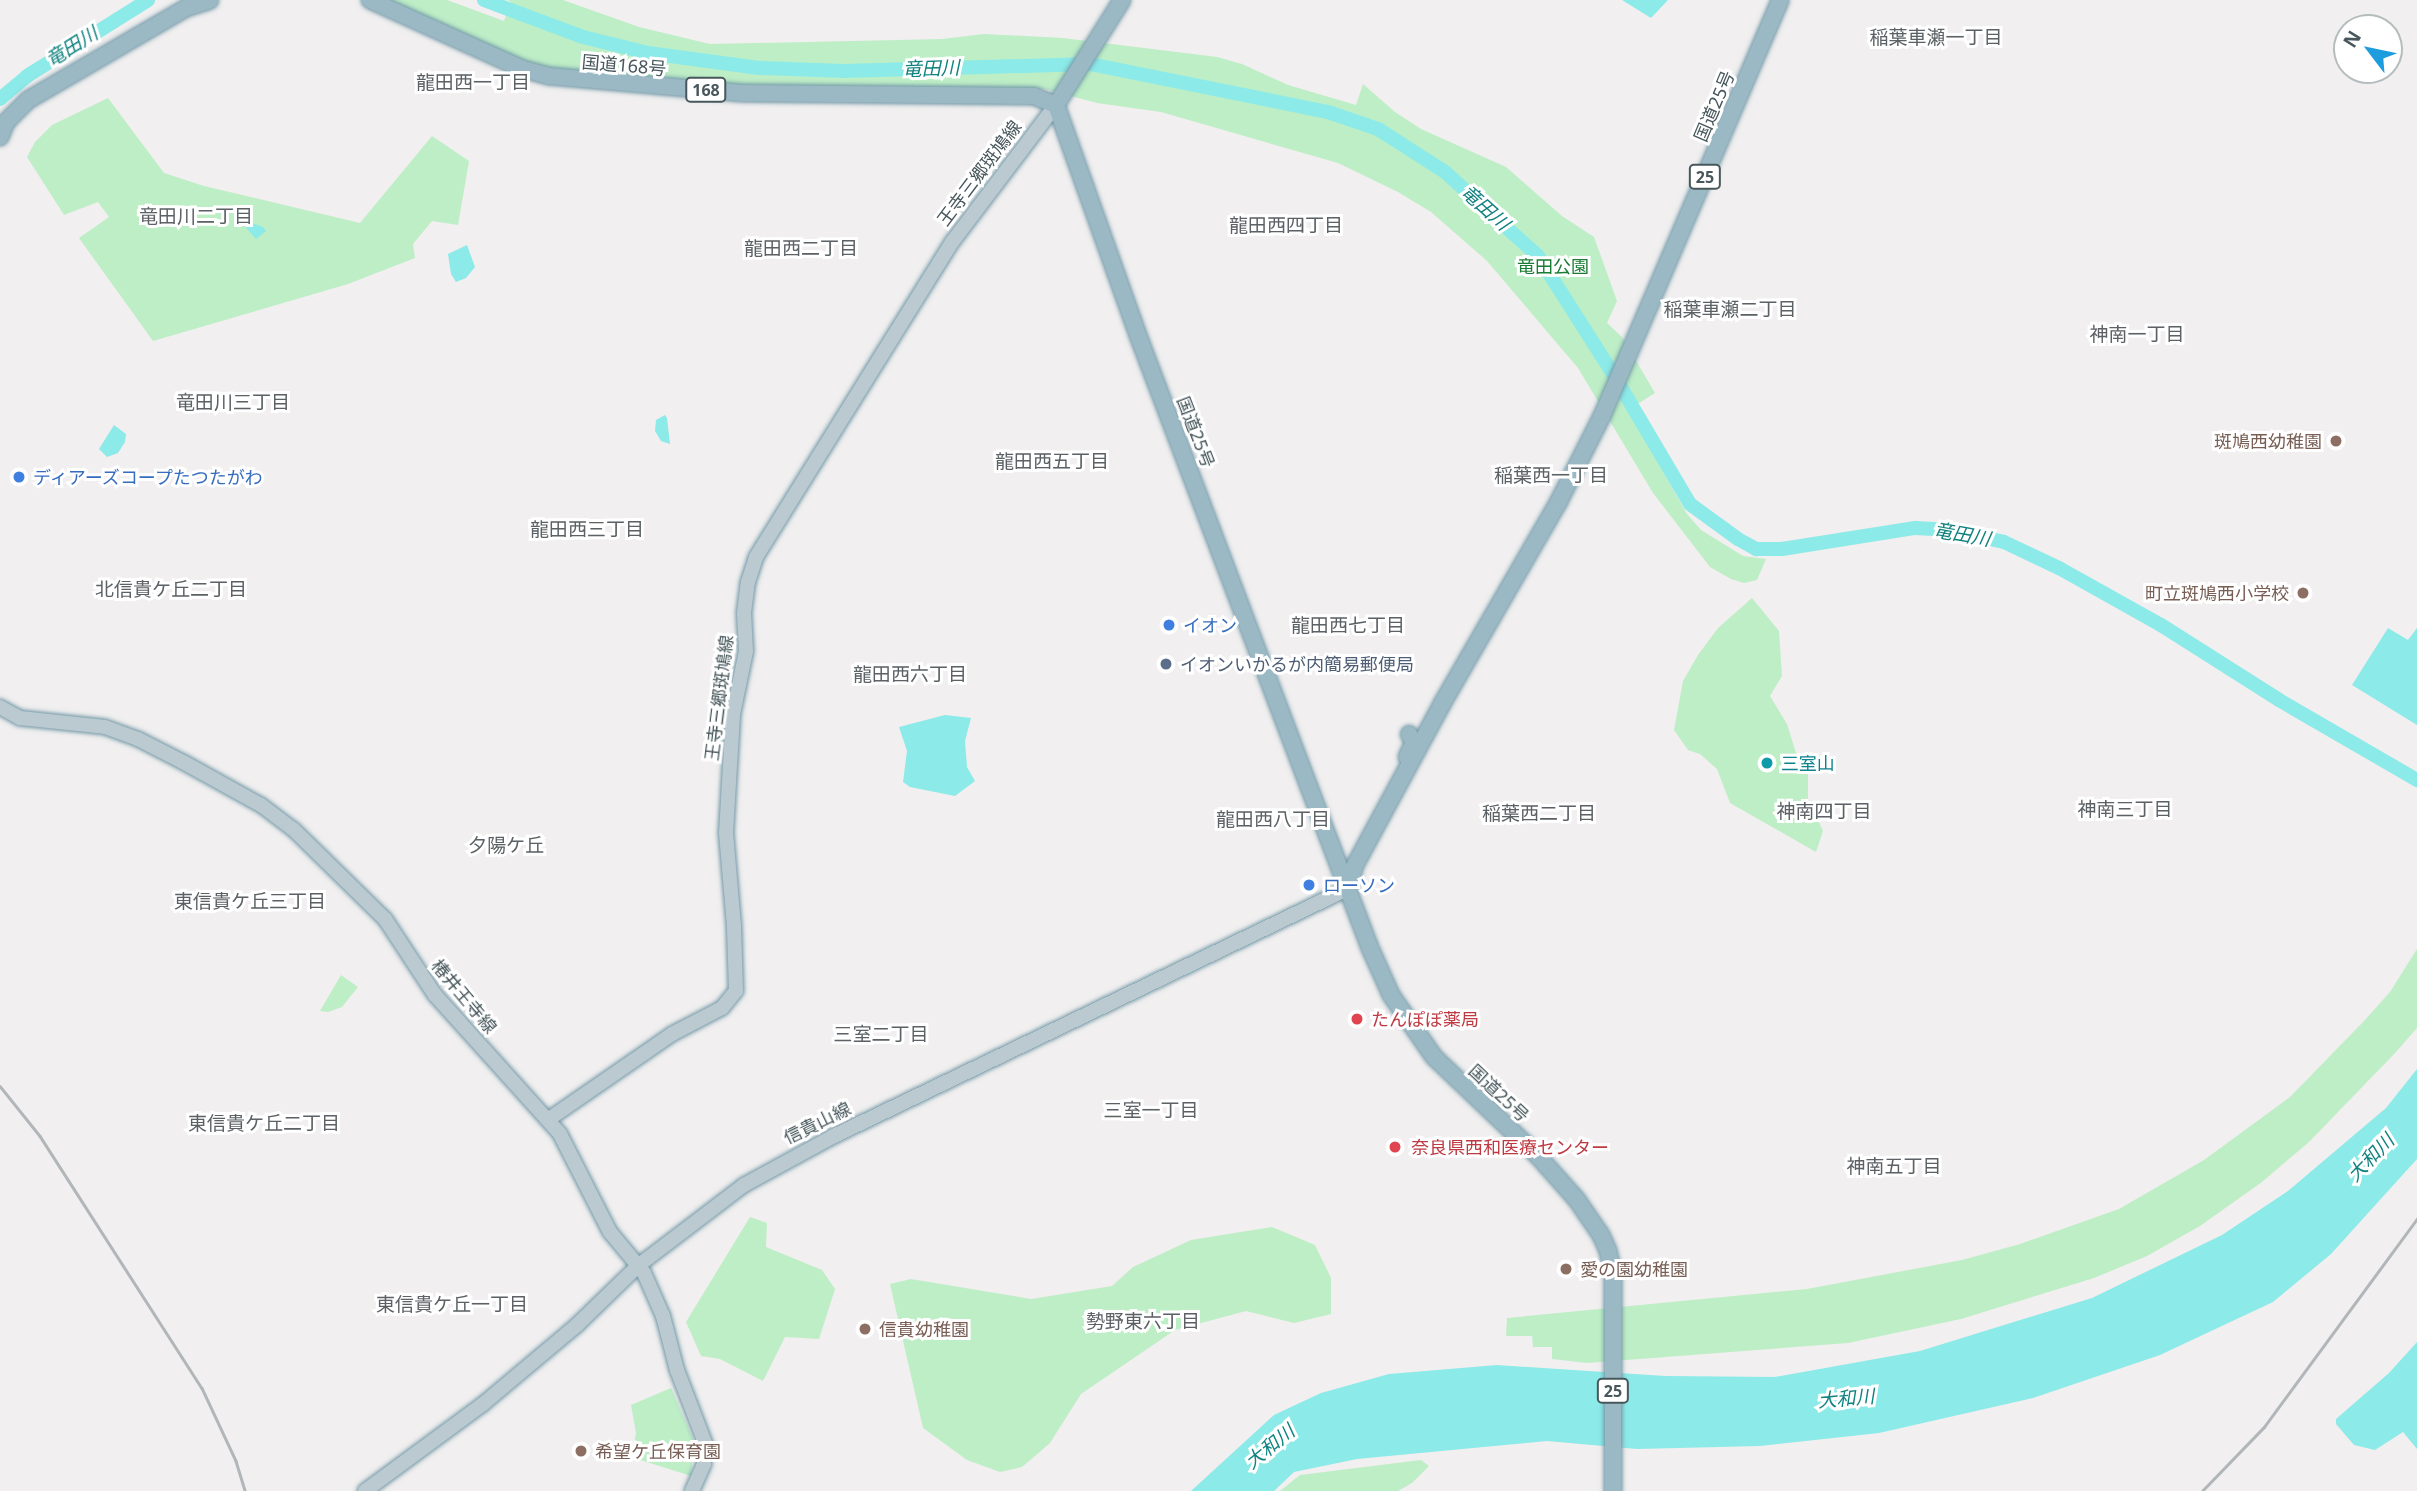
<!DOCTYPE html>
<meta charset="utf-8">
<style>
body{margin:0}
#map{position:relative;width:2417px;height:1491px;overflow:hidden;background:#f1efef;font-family:"Noto Sans","Noto Sans JP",sans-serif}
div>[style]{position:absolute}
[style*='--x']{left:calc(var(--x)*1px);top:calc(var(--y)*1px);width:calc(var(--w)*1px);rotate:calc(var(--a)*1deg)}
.green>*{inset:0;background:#beeec6}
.water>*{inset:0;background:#8ceae8}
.river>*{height:14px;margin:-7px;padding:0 7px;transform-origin:7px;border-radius:7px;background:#8ceae8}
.roads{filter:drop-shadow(0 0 2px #7399a8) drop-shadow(0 0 2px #7399a8)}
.secondary>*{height:14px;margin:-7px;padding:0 7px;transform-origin:7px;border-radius:7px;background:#bbcad0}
.trunk>*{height:16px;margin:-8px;padding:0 8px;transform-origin:8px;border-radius:8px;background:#9bb9c5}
.rail>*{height:2.5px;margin:-1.25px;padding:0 1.25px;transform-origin:1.25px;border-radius:1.25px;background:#b1b6b9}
.dots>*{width:19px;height:19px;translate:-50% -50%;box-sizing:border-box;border:4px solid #fff;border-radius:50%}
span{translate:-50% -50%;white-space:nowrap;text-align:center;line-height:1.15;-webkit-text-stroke:6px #fff;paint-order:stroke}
.shield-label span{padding:2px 5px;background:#fff;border:2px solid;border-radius:5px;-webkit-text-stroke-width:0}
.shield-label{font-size:16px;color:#47575c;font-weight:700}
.street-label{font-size:18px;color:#47575c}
.park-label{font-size:18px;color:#197c34}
.education-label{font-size:18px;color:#785e54}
.right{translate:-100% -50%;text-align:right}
.left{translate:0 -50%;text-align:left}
.shop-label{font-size:18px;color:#366cbe}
.service-label{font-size:18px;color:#4e5e75}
.culture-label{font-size:18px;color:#0d838f}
.health-label{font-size:18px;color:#be3a42}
.neighbourhood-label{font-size:19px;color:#5b6164}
.water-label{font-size:19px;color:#10827f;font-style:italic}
.north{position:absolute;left:2333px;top:14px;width:70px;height:70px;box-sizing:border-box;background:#fff;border:2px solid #b5bcbe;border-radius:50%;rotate:302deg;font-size:19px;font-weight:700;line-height:28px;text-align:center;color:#47575c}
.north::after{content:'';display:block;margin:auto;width:24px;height:32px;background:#1d9ddd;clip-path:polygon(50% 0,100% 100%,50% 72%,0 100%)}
</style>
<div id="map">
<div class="green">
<div style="clip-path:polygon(383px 0,447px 0,504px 21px,511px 2px,507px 0,563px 0,639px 27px,710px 44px,942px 39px,984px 34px,1063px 38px,1217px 57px,1242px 64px,1288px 85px,1356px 105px,1363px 84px,1395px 112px,1421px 129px,1506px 167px,1562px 216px,1594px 237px,1617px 301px,1607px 323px,1622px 337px,1655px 393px,1628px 410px,1687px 514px,1701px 530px,1743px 556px,1766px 559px,1757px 580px,1744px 583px,1731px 579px,1710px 567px,1653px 493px,1578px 368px,1487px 261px,1431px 212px,1398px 192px,1338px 163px,1161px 112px,1097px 103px,1045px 89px,760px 87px,535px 68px)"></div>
<div style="clip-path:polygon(108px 98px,164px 173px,204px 186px,360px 223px,432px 136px,469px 161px,458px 225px,432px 221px,413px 244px,415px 258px,348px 284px,153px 341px,79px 238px,109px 217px,98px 202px,64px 215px,27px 157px,35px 142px,52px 125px)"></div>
<div style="clip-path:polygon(1752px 598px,1779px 631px,1782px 676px,1770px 696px,1787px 724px,1796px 753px,1808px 769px,1808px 798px,1823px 831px,1816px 852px,1730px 803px,1717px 769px,1700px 754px,1688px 750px,1674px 730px,1683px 681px,1698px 655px,1718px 628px)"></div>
<div style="clip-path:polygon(2417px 949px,2417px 1028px,2396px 1052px,2309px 1142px,2262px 1182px,2200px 1226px,2147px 1256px,2094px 1278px,1961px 1319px,1848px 1343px,1587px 1363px,1552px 1359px,1552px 1347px,1533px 1347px,1532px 1336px,1506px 1336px,1507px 1318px,1807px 1289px,1962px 1260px,2020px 1244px,2119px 1209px,2204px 1160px,2290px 1097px,2364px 1021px,2390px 992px)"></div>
<div style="clip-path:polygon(341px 975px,358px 987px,342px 1007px,328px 1012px,320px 1011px)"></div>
<div style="clip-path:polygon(750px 1217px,767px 1223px,766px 1247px,822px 1270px,835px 1289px,819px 1339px,785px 1337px,763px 1381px,720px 1359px,701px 1356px,686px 1322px)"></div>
<div style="clip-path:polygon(1272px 1227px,1315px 1245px,1331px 1278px,1331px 1314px,1294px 1323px,1246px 1311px,1175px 1330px,1081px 1394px,1050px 1443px,1022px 1467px,1000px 1472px,967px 1460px,923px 1428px,890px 1284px,911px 1279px,1031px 1299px,1112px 1286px,1133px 1267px,1191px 1240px)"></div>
<div style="clip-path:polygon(671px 1388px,694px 1441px,691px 1476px,631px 1457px,636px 1433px,631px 1405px)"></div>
<div style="clip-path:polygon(1421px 1460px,1429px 1466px,1412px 1483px,1398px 1491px,1280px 1491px,1300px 1475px)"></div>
</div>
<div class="water">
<div style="clip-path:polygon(1622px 0,1668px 0,1651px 18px)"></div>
<div style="clip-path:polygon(244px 220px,263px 227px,266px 231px,256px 239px,241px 222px)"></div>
<div style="clip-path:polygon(467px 245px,475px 267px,466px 278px,456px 282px,451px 274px,448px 254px)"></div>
<div style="clip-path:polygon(665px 415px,667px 418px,670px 444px,661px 441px,655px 431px,656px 420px)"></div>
<div style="clip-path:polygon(114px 425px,126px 434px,125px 442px,118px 453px,107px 457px,99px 449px)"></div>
<div style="clip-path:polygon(2388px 628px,2408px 640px,2417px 628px,2417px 725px,2352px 685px)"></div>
<div style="clip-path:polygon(945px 715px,971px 718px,965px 741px,967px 767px,975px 781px,955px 796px,910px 787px,903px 782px,907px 751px,899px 727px)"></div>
<div style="clip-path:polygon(2417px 1069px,2417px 1159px,2331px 1254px,2273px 1302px,2160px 1355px,2033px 1398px,1879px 1433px,1760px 1446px,1637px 1449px,1547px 1441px,1357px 1459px,1294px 1472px,1274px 1491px,1191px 1491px,1274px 1415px,1321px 1393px,1389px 1374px,1497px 1365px,1665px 1376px,1775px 1377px,1920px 1351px,2092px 1298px,2222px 1235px,2288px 1191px,2386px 1108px)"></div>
<div style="clip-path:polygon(2417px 1342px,2417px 1449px,2403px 1432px,2375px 1450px,2354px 1445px,2336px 1424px,2336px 1419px,2389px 1373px)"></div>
</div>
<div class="river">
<div style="--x:484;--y:0;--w:106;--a:20.5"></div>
<div style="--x:583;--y:37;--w:67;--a:13.8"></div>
<div style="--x:648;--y:53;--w:112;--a:7.7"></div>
<div style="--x:759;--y:68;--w:84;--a:2"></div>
<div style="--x:843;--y:71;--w:247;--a:-1.6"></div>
<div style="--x:1090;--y:64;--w:243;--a:11.4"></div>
<div style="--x:1328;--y:112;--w:53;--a:18.8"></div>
<div style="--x:1378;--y:129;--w:80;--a:32.7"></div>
<div style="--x:1445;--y:172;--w:125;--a:42.1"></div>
<div style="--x:1538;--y:256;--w:138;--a:57.5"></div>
<div style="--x:1612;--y:372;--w:153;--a:59.4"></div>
<div style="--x:1690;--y:504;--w:59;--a:36.1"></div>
<div style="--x:1738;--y:539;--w:21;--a:29"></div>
<div style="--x:1756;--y:549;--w:26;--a:0"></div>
<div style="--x:1782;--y:549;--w:135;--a:-9"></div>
<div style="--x:1915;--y:528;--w:33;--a:3"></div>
<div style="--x:1948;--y:530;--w:57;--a:12.1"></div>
<div style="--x:2004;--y:542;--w:61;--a:25.3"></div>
<div style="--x:2059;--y:568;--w:117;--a:29.2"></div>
<div style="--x:2161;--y:625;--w:140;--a:32.4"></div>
<div style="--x:2279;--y:700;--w:160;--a:30.1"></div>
<div style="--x:0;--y:99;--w:35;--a:-40"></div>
<div style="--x:27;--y:76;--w:143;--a:-32.1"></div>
</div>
<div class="roads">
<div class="secondary">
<div style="--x:0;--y:707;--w:23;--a:29"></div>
<div style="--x:20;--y:718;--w:85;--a:6"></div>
<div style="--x:105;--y:727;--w:35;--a:20"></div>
<div style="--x:138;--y:739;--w:51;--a:27.1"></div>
<div style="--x:183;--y:762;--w:89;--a:28.9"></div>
<div style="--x:261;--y:805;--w:41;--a:37.1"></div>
<div style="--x:294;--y:830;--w:127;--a:44.4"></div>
<div style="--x:385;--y:919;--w:91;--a:56.7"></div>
<div style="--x:435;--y:995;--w:187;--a:48"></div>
<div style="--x:560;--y:1134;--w:110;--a:63"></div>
<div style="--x:610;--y:1232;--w:53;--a:50.3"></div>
<div style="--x:644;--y:1273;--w:47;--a:66.2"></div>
<div style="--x:663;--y:1316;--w:56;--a:75.5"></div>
<div style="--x:677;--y:1370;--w:78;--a:69"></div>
<div style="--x:705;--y:1443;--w:21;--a:93"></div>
<div style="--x:704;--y:1464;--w:30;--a:114"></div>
<div style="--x:549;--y:1119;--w:150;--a:-34.6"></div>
<div style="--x:672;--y:1034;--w:56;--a:-27.5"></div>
<div style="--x:722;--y:1008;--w:22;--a:-51"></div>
<div style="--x:736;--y:991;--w:65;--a:-91.8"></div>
<div style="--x:734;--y:926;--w:93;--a:-94.9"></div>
<div style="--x:726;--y:833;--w:119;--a:-86.6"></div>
<div style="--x:733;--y:714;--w:64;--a:-78.3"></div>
<div style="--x:746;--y:651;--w:38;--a:-93"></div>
<div style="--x:744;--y:613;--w:31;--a:-83"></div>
<div style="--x:748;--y:582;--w:26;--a:-72"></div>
<div style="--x:756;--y:557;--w:372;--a:-58.1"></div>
<div style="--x:953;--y:241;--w:171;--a:-52.9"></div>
<div style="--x:365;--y:1491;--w:147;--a:-36.4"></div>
<div style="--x:483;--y:1404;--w:123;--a:-40"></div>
<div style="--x:577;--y:1325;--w:86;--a:-44.1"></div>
<div style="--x:639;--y:1265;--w:132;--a:-37.3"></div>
<div style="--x:744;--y:1185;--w:102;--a:-28.6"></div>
<div style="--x:834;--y:1136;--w:572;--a:-25.71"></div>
</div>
<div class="trunk">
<div style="--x:370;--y:0;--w:168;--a:24.3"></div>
<div style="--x:523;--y:69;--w:27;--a:15"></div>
<div style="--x:549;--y:76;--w:194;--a:5"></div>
<div style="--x:742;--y:93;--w:292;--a:0.6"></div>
<div style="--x:1034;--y:96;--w:24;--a:22"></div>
<div style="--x:1056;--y:105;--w:247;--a:70.4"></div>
<div style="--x:1139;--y:338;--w:652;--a:69.26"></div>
<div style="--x:1370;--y:948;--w:51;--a:65.9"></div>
<div style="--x:1391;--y:995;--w:75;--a:55.3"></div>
<div style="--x:1434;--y:1057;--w:144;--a:43.6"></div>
<div style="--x:1538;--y:1156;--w:59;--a:48.4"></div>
<div style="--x:1577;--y:1200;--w:42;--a:55.6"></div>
<div style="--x:1601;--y:1235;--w:17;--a:66"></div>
<div style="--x:1608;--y:1251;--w:23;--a:77"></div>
<div style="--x:1613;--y:1273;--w:218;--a:90"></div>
<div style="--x:1056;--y:105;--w:124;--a:-57.8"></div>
<div style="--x:0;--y:137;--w:16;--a:-68"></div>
<div style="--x:6;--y:122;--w:31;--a:-45"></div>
<div style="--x:28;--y:100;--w:183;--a:-30.2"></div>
<div style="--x:186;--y:8;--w:25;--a:-18"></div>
<div style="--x:1407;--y:757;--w:17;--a:-65"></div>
<div style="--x:1414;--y:742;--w:9;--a:-122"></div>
<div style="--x:1349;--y:887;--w:23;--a:-75"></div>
<div style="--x:1355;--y:865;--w:185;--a:-61.6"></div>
<div style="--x:1443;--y:702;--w:232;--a:-60"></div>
<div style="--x:1559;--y:501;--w:95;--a:-63.2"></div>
<div style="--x:1602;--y:416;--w:452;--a:-66.8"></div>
</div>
</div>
<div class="rail">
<div style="--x:0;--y:1086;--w:64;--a:51.3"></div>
<div style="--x:40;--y:1136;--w:300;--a:57.3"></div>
<div style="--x:202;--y:1388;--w:81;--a:65"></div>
<div style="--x:236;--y:1461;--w:31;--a:73"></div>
<div style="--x:2202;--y:1491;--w:89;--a:-45.9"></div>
<div style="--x:2264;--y:1427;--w:258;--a:-53.7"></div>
</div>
<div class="dots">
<div style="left:2336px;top:441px;background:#8d6e63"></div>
<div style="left:19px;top:477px;background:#3f7fe0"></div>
<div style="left:2303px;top:593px;background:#8d6e63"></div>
<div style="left:1169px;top:625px;background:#3f7fe0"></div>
<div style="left:1166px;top:664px;background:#5c6f8a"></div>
<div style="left:1767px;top:763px;background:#0f9aa8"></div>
<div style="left:1309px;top:885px;background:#3f7fe0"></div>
<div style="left:1357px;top:1019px;background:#e0444e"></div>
<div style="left:1395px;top:1147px;background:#e0444e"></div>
<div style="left:1566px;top:1269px;background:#8d6e63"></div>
<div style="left:865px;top:1329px;background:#8d6e63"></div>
<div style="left:581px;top:1451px;background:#8d6e63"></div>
</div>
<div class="shield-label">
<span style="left:706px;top:90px">168</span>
<span style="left:1705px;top:177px">25</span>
<span style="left:1613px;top:1391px">25</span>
</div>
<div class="street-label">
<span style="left:624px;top:65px;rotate:5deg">国道168号</span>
<span style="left:1714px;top:106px;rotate:-67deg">国道25号</span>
<span style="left:979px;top:173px;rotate:-53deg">王寺三郷斑鳩線</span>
<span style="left:1196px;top:432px;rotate:69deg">国道25号</span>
<span style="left:719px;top:698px;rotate:-83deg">王寺三郷斑鳩線</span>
<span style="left:464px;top:996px;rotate:50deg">椿井王寺線</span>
<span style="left:1499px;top:1093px;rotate:43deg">国道25号</span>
<span style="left:817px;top:1123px;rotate:-26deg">信貴山線</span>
</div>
<div class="park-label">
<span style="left:1553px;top:266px">竜田公園</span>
</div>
<div class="education-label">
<span class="right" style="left:2322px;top:441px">斑鳩西幼稚園</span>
<span class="right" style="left:2289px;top:593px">町立斑鳩西小学校</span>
<span class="left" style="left:1580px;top:1269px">愛の園幼稚園</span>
<span class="left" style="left:879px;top:1329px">信貴幼稚園</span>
<span class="left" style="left:595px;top:1451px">希望ケ丘保育園</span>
</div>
<div class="shop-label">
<span class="left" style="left:33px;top:477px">ディアーズコープたつたがわ</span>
<span class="left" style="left:1183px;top:625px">イオン</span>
<span class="left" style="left:1323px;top:885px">ローソン</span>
</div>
<div class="service-label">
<span class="left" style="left:1180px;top:664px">イオンいかるが内簡易郵便局</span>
</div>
<div class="culture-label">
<span class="left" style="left:1781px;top:763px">三室山</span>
</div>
<div class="health-label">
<span class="left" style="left:1371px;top:1019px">たんぽぽ薬局</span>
<span class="left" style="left:1411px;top:1147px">奈良県西和医療センター</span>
</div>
<div class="neighbourhood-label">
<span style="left:1936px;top:38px">稲葉車瀬一丁目</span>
<span style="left:473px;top:83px">龍田西一丁目</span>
<span style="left:196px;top:217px">竜田川二丁目</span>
<span style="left:1286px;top:226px">龍田西四丁目</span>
<span style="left:801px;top:249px">龍田西二丁目</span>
<span style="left:1730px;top:310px">稲葉車瀬二丁目</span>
<span style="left:2137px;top:335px">神南一丁目</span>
<span style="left:233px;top:403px">竜田川三丁目</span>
<span style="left:1052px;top:462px">龍田西五丁目</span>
<span style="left:1551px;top:476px">稲葉西一丁目</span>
<span style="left:587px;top:530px">龍田西三丁目</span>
<span style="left:171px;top:590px">北信貴ケ丘二丁目</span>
<span style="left:1348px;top:626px">龍田西七丁目</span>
<span style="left:910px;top:675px">龍田西六丁目</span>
<span style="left:2125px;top:810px">神南三丁目</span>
<span style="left:1824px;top:812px">神南四丁目</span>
<span style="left:1539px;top:814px">稲葉西二丁目</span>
<span style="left:1273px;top:820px">龍田西八丁目</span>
<span style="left:506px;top:846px">夕陽ケ丘</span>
<span style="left:250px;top:902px">東信貴ケ丘三丁目</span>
<span style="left:881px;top:1035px">三室二丁目</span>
<span style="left:1151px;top:1111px">三室一丁目</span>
<span style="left:264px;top:1124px">東信貴ケ丘二丁目</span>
<span style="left:1894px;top:1167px">神南五丁目</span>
<span style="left:452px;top:1305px">東信貴ケ丘一丁目</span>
<span style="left:1143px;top:1322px">勢野東六丁目</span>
</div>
<div class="water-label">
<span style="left:72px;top:47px;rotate:-32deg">竜田川</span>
<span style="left:931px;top:69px;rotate:-2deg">竜田川</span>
<span style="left:1485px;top:208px;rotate:42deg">竜田川</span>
<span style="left:1962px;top:535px;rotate:10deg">竜田川</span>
<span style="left:2371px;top:1158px;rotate:-46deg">大和川</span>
<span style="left:1846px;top:1399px;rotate:-5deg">大和川</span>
<span style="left:1270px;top:1447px;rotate:-39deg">大和川</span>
</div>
<div class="north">N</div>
</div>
